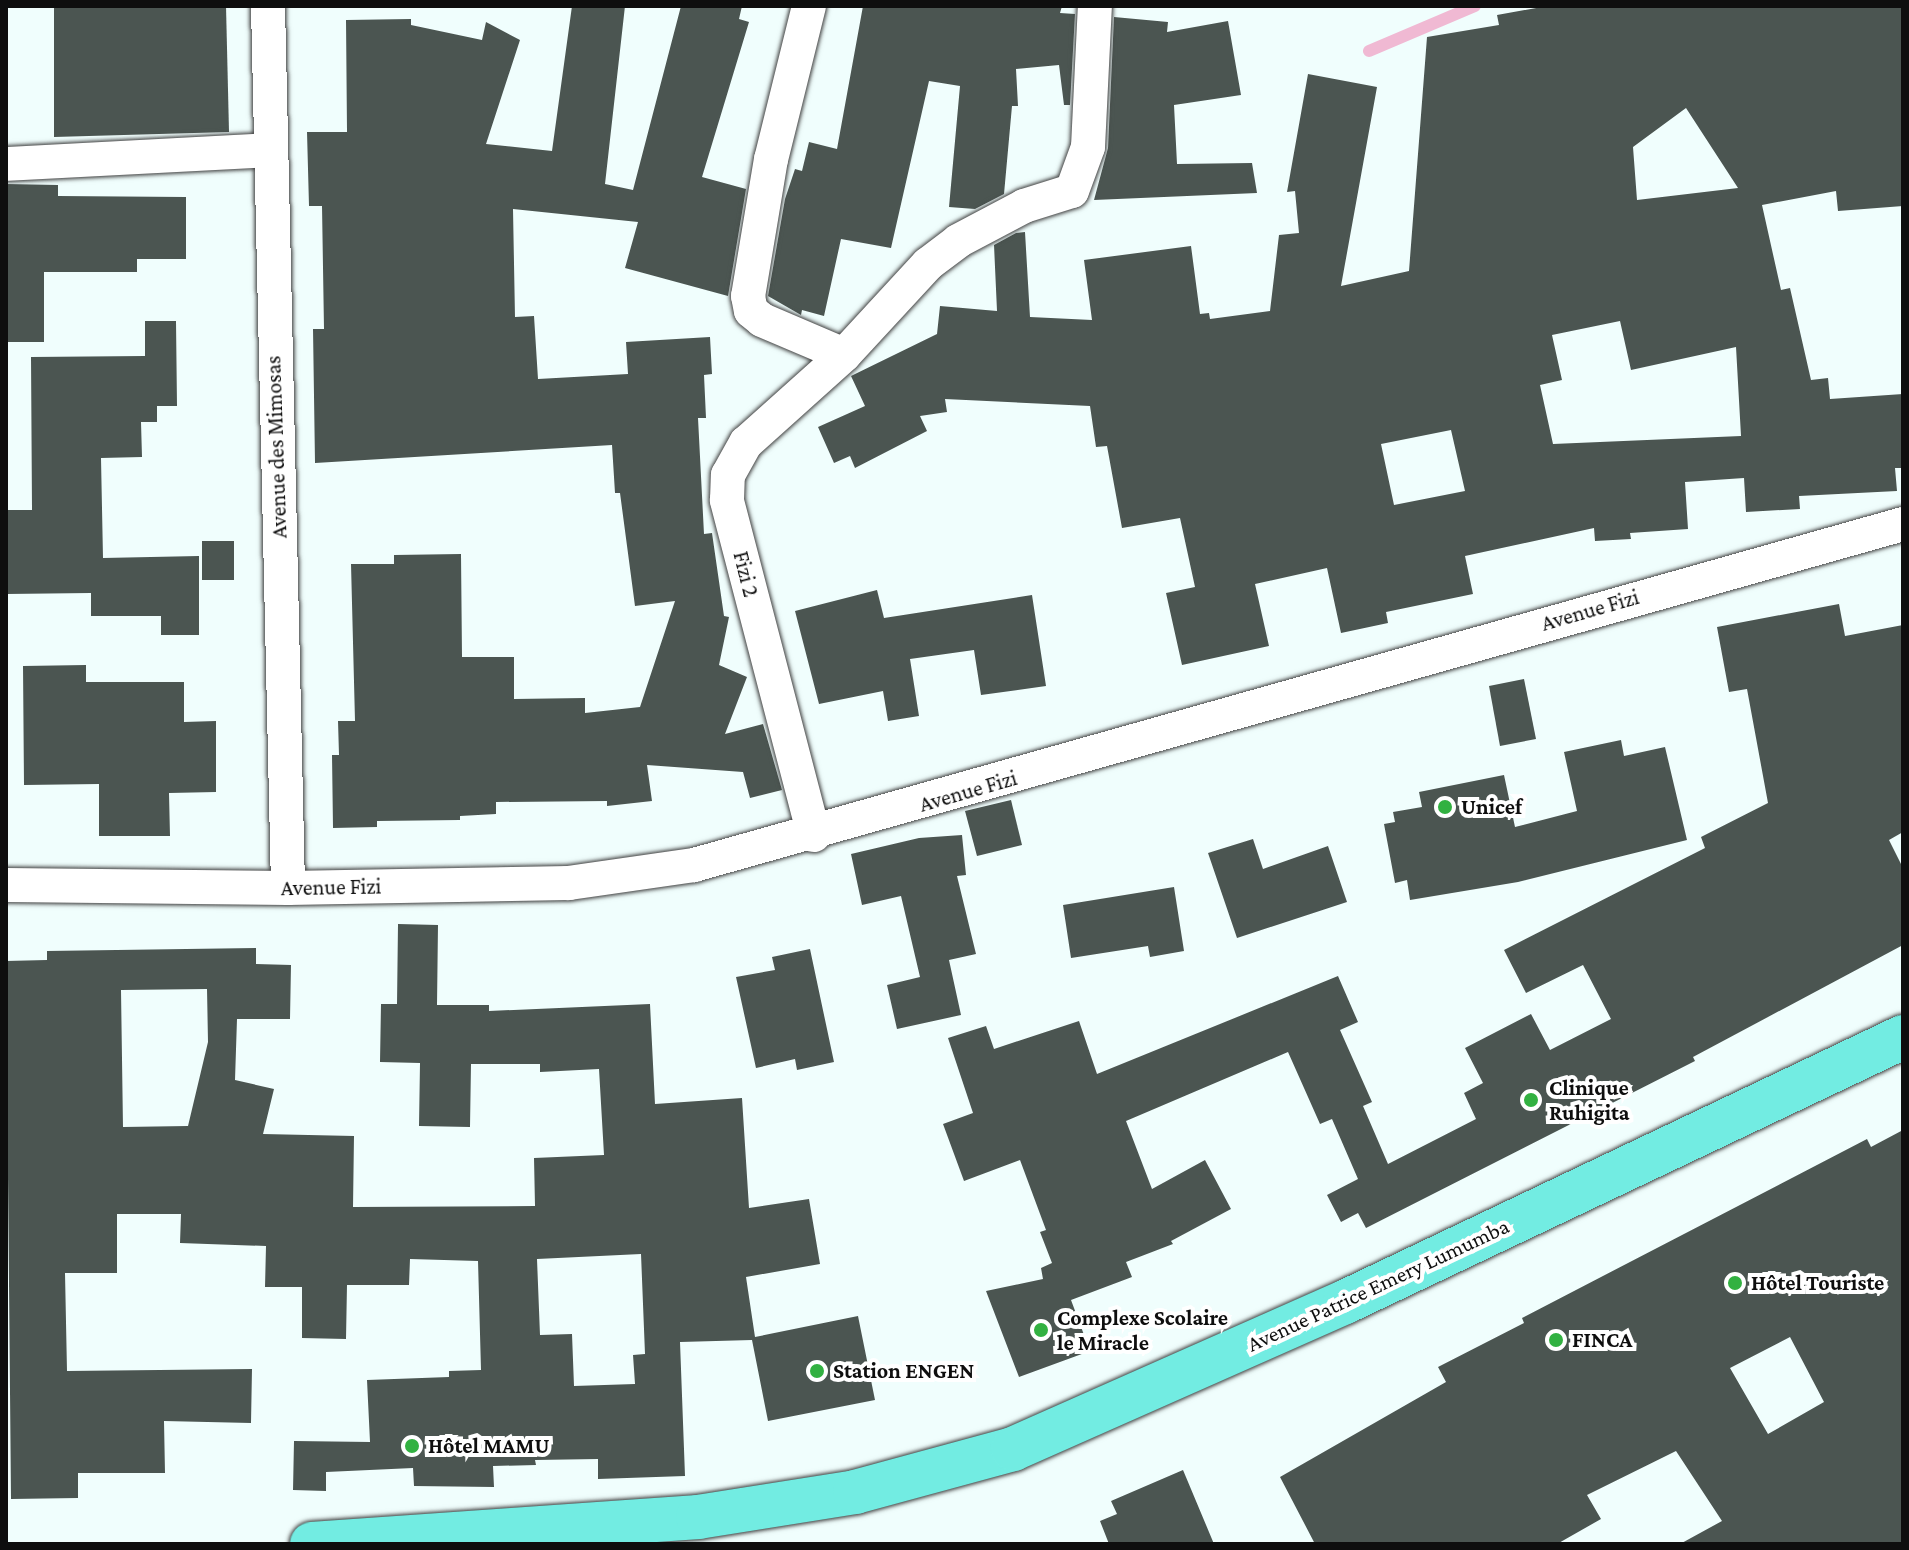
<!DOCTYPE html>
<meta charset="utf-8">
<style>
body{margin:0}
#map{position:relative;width:1909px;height:1550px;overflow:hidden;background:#f0fefd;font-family:"Crimson Pro",serif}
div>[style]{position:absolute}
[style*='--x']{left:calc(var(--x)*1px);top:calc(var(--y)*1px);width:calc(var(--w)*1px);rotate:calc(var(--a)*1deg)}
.stream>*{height:12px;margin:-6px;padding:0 6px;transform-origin:6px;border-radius:6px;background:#f0b9d3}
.building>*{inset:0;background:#4b5551}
.roads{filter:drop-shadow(0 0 2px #414141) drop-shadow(0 0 2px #414141)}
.minor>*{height:34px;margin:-17px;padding:0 17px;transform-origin:17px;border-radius:17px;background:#fff}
.primary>*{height:44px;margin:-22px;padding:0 22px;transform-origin:22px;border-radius:22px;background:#72ece2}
.dots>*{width:22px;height:22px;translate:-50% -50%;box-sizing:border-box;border:4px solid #fff;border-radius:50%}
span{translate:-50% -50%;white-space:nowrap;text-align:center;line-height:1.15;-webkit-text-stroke:8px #fff;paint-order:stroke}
.street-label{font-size:22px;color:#0e0e0e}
.poi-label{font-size:22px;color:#0e0e0e;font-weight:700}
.left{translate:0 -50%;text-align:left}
.frame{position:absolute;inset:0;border:8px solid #0e0e0e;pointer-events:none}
</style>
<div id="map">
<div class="stream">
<div style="--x:1369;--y:51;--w:115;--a:-23"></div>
</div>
<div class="building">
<div style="clip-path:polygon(54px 6px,226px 6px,229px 132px,54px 137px)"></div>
<div style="clip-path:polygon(572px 6px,625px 6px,605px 184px,633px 190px,681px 6px,742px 6px,739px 19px,749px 22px,702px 177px,746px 189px,728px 296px,625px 268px,638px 222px,513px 209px,515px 317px,534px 316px,538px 379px,628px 374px,626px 342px,710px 337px,712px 374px,704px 375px,706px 418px,698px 418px,704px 534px,712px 533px,724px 616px,729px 617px,719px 665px,747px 677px,725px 734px,763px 724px,782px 790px,750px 798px,743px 772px,647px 765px,652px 801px,607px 806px,607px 801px,496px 802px,496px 814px,460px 816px,460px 820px,377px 821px,377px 827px,333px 828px,332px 755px,339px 755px,338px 721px,355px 721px,351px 564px,394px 564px,394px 555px,461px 554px,462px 657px,514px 657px,514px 699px,585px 698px,585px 713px,640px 707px,675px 601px,635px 606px,620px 493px,615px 493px,612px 445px,315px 463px,313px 329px,324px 329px,322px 206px,309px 206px,307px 132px,347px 132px,346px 20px,411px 19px,411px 25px,482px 40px,486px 22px,520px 40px,486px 144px,552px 151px)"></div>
<div style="clip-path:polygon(863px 6px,1062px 6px,1060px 13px,1075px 14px,1070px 105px,1064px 105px,1059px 65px,1016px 69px,1018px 106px,1012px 106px,1004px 194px,975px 209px,949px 207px,960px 86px,929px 81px,891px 248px,841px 239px,824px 316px,802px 310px,801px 315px,768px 296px,785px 199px,795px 169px,802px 171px,809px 142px,837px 149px)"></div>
<div style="clip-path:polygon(evenodd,1547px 6px,1903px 6px,1903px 206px,1838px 211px,1836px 191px,1762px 205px,1781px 290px,1790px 288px,1811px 380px,1828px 378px,1830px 399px,1903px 394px,1903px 468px,1895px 468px,1897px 491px,1799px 496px,1800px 509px,1746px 512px,1744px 478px,1685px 482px,1688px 529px,1630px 533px,1631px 539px,1595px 541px,1594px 528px,1465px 556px,1473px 594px,1386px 612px,1388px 623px,1341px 633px,1327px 568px,1255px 584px,1269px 646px,1182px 665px,1166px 593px,1195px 587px,1180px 518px,1122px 528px,1107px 446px,1096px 447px,1090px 406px,945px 399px,947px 412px,920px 416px,927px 431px,855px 468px,850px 456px,834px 463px,818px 427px,865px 406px,851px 376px,937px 334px,940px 306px,997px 311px,994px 245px,1016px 233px,1025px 232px,1030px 317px,1092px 320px,1084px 260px,1191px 246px,1200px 314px,1209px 313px,1210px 319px,1270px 311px,1279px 235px,1299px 233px,1295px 191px,1287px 192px,1308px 74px,1377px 87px,1341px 286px,1409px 271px,1427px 37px,1499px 25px,1497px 15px,1547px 6px,1686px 108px,1738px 188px,1637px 200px,1633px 147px,1686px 108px,1547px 6px,1620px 321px,1631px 370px,1736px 347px,1741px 436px,1553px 444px,1540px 385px,1562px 380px,1552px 335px,1620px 321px,1547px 6px,1451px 430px,1465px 491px,1394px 505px,1381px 444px,1451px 430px)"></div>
<div style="clip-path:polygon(1114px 17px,1168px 22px,1167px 32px,1228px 21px,1241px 95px,1174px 105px,1177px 164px,1252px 163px,1257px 193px,1094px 200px,1108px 148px)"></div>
<div style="clip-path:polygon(6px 184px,58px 185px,58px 196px,186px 197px,186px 259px,137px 259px,137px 272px,44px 272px,44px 342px,6px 342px)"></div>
<div style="clip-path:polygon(145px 321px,176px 321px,177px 406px,157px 406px,157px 422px,141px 422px,142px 457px,101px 458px,103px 558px,199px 556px,199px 635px,161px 635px,161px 616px,91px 616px,91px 593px,6px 594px,6px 510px,32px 510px,31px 357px,145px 356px)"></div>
<div style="clip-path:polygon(202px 541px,234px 541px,234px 580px,202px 580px)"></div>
<div style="clip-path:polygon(877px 590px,884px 618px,1032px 595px,1046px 686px,981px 695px,974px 650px,910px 659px,919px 716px,888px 721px,883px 691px,819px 704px,795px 611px)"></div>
<div style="clip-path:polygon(1839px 604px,1845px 636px,1903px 625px,1903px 832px,1889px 840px,1903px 868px,1903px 945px,1693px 1057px,1695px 1061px,1366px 1228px,1358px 1213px,1341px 1222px,1327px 1195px,1358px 1179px,1332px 1119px,1320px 1124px,1288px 1052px,1126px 1121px,1152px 1189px,1205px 1160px,1231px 1209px,1171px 1241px,1173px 1244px,1126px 1262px,1132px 1277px,1071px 1300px,1090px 1351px,1019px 1377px,986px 1291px,1043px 1279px,1041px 1268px,1052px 1263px,1040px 1232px,1046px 1230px,1020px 1160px,964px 1181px,943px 1124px,973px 1113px,948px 1038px,986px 1026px,994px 1049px,1079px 1021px,1097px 1074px,1338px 976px,1358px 1022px,1340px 1030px,1372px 1102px,1363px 1106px,1388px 1164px,1476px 1119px,1464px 1093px,1483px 1083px,1465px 1048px,1531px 1014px,1550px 1050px,1611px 1019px,1583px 965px,1526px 993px,1504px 950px,1705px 848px,1701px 837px,1768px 803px,1747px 689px,1729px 692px,1717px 627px)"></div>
<div style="clip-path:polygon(86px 665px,86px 682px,184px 682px,184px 722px,216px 721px,216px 792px,169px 793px,170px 836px,99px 836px,99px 784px,24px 785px,23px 666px)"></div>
<div style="clip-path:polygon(1524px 679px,1536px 739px,1500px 746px,1489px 686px)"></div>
<div style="clip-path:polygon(1621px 740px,1624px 756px,1665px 747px,1687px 840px,1518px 882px,1410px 900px,1407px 880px,1395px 883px,1384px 824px,1395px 822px,1393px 812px,1422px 807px,1419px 792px,1504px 775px,1515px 827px,1577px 811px,1564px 752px)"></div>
<div style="clip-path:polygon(1011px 800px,1022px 845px,977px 856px,965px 811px)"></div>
<div style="clip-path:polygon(962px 835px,966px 875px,957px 876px,976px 954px,949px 960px,961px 1015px,897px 1029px,887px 985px,920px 977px,901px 896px,862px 905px,851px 854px,919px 838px)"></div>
<div style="clip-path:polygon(1253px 839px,1263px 869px,1328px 846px,1347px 902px,1237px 938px,1208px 853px)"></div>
<div style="clip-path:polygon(1174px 887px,1184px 951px,1150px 957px,1148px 946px,1071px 958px,1063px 905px)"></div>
<div style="clip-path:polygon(evenodd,398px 924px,438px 925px,437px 1005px,489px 1005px,489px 1011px,650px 1004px,655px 1104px,742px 1098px,749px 1208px,809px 1199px,820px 1264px,746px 1277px,755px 1337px,858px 1316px,875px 1400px,768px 1421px,752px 1340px,680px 1342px,685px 1476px,598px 1479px,598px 1459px,535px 1460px,536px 1465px,493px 1466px,494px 1487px,414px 1486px,413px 1468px,326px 1472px,326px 1491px,293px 1490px,294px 1441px,370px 1442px,367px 1380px,449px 1377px,449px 1371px,481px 1370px,478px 1261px,410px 1259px,409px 1285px,347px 1285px,346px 1339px,302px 1338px,302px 1287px,265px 1287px,266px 1246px,180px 1243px,181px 1214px,117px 1214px,117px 1273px,65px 1273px,67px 1371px,252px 1369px,251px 1423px,164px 1421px,165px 1473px,78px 1473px,78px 1498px,11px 1499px,6px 961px,47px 960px,47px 951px,256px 948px,256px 964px,291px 965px,290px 1019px,237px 1019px,235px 1080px,274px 1089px,263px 1134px,354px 1136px,353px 1207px,535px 1206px,534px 1158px,604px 1155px,599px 1069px,540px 1072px,540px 1064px,471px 1064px,470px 1127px,419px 1126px,420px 1063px,380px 1062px,381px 1004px,397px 1004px,398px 924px,207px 989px,208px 1042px,188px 1126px,123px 1127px,121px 990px,207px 989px,398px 924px,641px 1254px,645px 1354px,633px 1355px,635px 1384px,574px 1386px,572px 1334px,540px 1335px,537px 1259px,641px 1254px)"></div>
<div style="clip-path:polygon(810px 949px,834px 1062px,797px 1070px,795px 1059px,756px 1068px,736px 977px,775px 970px,772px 957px)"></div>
<div style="clip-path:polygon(evenodd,1903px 1130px,1903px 1544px,1680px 1544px,1722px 1521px,1676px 1451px,1587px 1495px,1601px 1519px,1557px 1544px,1315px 1544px,1280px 1477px,1446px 1382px,1438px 1367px,1524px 1323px,1522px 1318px,1867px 1139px,1871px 1147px,1903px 1130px,1790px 1337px,1824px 1402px,1768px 1434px,1730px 1368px,1790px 1337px)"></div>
<div style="clip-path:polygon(1183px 1470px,1214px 1544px,1109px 1544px,1100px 1521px,1117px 1514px,1111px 1501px)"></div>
</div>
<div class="roads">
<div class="minor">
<div style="--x:268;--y:6;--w:882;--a:88.7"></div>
<div style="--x:809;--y:6;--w:158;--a:103.9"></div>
<div style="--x:771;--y:159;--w:139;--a:99.5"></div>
<div style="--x:748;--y:296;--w:15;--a:79"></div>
<div style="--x:751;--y:311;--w:14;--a:39"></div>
<div style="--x:762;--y:320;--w:89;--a:23.1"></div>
<div style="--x:6;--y:164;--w:264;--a:-3"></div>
<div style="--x:814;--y:835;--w:346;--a:-104.6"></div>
<div style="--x:727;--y:500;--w:25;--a:-88"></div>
<div style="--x:728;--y:475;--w:37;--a:-61"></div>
<div style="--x:746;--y:443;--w:132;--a:-41.9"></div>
<div style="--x:844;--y:355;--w:124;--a:-47.3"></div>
<div style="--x:928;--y:264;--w:38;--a:-37"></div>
<div style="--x:958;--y:241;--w:75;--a:-27.9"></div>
<div style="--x:1024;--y:206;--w:50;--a:-17.4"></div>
<div style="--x:1072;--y:191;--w:47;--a:-70"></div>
<div style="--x:1088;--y:147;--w:141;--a:-87.2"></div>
<div style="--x:6;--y:885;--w:282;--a:0.6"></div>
<div style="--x:288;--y:888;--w:281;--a:-1"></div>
<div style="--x:569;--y:883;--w:126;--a:-8.2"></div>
<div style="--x:694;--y:865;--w:1256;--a:-15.75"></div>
</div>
<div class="primary">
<div style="--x:312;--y:1544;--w:387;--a:-4"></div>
<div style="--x:698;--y:1517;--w:159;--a:-9"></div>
<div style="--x:855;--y:1492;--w:164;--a:-15.2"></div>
<div style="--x:1013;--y:1449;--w:363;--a:-23.9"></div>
<div style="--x:1345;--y:1302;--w:618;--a:-25.4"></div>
</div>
</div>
<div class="dots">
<div style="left:1445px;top:807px;background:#32b141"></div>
<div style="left:1531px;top:1100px;background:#32b141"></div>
<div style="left:1735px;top:1283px;background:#32b141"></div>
<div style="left:1041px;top:1330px;background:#32b141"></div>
<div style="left:1556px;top:1340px;background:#32b141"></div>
<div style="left:817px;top:1371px;background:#32b141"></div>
<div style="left:412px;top:1446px;background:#32b141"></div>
</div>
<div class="street-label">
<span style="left:276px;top:447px;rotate:-92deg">Avenue des Mimosas</span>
<span style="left:746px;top:574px;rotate:76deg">Fizi 2</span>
<span style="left:1590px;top:610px;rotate:-16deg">Avenue Fizi</span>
<span style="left:968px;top:791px;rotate:-16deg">Avenue Fizi</span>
<span style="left:331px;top:887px;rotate:-1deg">Avenue Fizi</span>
<span style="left:1378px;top:1285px;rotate:-25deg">Avenue Patrice Emery Lumumba</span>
</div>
<div class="poi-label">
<span class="left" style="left:1461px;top:807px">Unicef</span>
<span class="left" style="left:1549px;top:1100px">Clinique<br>Ruhigita</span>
<span class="left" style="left:1751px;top:1283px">Hôtel Touriste</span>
<span class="left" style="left:1057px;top:1330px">Complexe Scolaire<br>le Miracle</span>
<span class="left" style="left:1572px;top:1340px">FINCA</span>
<span class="left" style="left:833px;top:1371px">Station ENGEN</span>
<span class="left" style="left:428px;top:1446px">Hôtel MAMU</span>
</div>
<div class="frame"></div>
</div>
